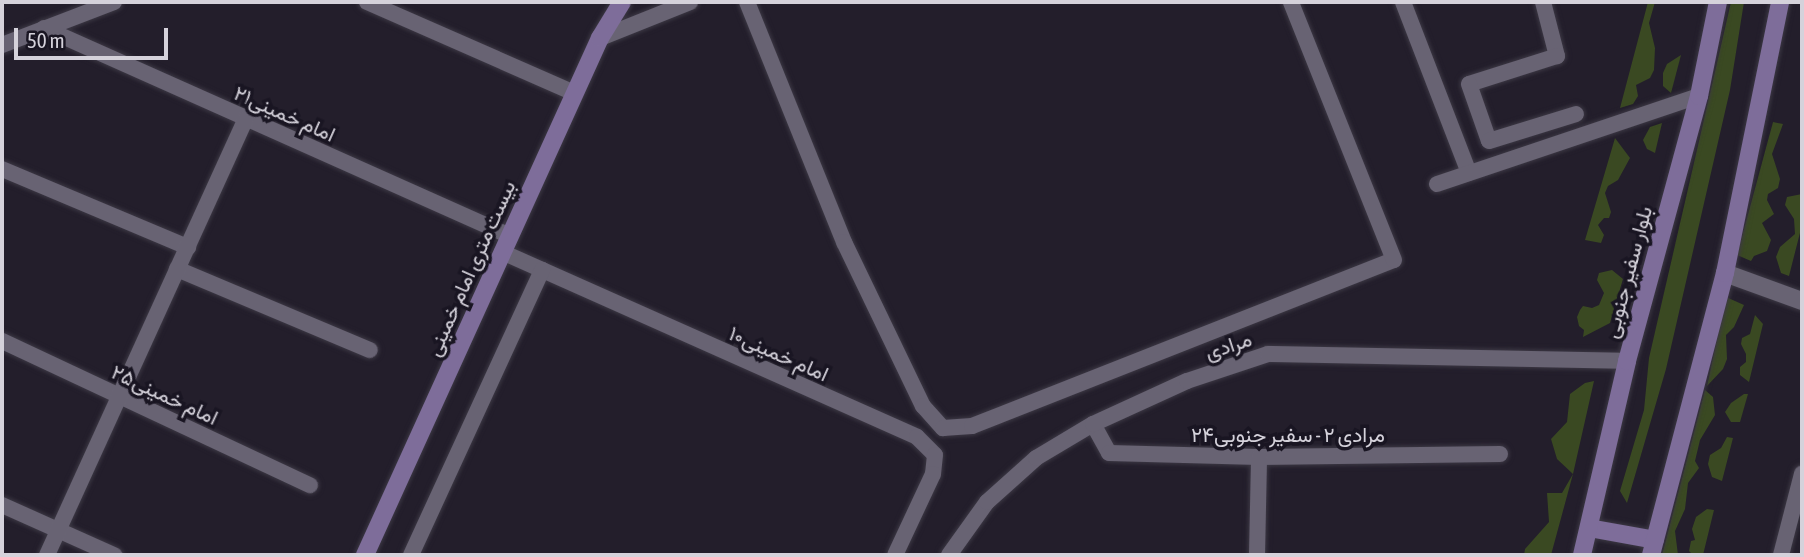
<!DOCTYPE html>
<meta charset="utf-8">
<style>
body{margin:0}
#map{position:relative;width:1804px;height:557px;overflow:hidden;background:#231e2b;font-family:"Asap Condensed",Vazirmatn,sans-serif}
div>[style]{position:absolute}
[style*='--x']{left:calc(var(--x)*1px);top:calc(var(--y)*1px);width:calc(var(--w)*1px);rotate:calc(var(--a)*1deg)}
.green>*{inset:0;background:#3a4922}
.roads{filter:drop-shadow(0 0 2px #3c3844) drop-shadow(0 0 2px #3c3844)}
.minor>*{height:16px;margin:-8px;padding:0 8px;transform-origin:8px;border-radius:8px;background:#686373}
.tertiary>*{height:18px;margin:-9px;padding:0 9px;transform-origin:9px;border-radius:9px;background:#686373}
.secondary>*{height:18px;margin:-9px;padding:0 9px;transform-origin:9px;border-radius:9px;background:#7e6d9a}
span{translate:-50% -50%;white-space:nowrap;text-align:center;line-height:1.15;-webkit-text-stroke:7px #191522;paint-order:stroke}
.street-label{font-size:21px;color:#d5d2db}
.frame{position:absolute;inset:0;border:4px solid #d5d2db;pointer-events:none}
.scale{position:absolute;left:14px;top:28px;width:154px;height:32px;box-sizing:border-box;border:4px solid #d5d2db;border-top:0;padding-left:9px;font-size:21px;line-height:24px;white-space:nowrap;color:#d5d2db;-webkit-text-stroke:5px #191522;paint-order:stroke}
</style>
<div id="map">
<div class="green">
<div style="clip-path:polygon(1648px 2px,1655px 2px,1649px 23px,1655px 48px,1654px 70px,1650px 78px,1636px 85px,1638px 96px,1633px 104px,1620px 108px)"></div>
<div style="clip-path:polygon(1731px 2px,1744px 2px,1730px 90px,1666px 369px,1627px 503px,1620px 491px,1644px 410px,1649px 358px)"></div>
<div style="clip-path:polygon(1681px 55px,1671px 93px,1663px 86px,1663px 73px,1667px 64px)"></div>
<div style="clip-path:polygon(1773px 122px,1783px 124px,1772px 154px,1780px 179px,1778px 188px,1768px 194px,1767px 200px,1774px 214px,1762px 223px,1771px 240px,1767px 251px,1754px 256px,1751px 261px,1737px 255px)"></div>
<div style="clip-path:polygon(1662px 123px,1655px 153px,1647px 149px,1643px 140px,1650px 127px)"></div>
<div style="clip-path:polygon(1615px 138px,1630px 158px,1618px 180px,1608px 186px,1605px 193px,1611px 212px,1609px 218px,1604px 218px,1598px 225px,1604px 235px,1601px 243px,1585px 240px)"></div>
<div style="clip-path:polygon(1802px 194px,1802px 225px,1789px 276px,1781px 273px,1776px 257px,1780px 247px,1795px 234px,1794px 219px,1785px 205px,1787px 197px)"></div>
<div style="clip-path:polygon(1612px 270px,1623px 279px,1610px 323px,1583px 337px,1584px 330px,1579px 326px,1577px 317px,1580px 310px,1583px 306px,1592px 308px,1599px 305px,1604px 293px,1597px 280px,1599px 273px)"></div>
<div style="clip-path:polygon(1726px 297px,1744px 305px,1734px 327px,1726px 335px,1727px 359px,1723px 369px,1707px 386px)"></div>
<div style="clip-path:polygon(1755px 315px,1763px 324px,1749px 382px,1740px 375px,1740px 367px,1746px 362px,1746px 354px,1741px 344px,1742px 338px,1750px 334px)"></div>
<div style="clip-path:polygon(1594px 381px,1573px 474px,1551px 555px,1524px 555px,1525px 549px,1549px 522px,1547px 493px,1562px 493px,1573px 474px,1557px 459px,1551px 439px,1567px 422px,1570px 394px,1585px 383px)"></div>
<div style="clip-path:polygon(1705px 390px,1713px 397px,1715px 415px,1700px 440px,1695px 461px,1699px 468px,1688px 483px,1685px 509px,1675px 531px,1678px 555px,1662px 555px)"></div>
<div style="clip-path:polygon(1744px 394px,1748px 394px,1740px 422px,1731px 422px,1725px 412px,1731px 403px)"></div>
<div style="clip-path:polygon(1727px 437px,1733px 438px,1722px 481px,1712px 477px,1708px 464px,1710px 455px,1721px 448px)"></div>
<div style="clip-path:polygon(1707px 509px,1714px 510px,1703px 555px,1693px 555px,1689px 551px,1691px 541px,1695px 540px,1692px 529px,1696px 517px)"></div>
</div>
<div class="roads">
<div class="minor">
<div style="--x:367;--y:2;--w:226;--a:23.7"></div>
<div style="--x:747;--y:2;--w:259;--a:68"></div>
<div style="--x:844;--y:242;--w:182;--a:64.3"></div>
<div style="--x:923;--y:406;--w:30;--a:48"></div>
<div style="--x:943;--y:428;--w:29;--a:-4"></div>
<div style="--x:972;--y:426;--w:453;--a:-21.5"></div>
<div style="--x:1394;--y:260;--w:278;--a:-111.8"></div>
<div style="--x:1403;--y:2;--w:183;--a:68.9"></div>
<div style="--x:1543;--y:2;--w:56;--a:75.5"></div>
<div style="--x:1557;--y:56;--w:92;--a:162.3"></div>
<div style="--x:1469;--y:84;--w:60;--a:70.7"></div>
<div style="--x:1489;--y:141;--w:91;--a:-17.2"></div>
<div style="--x:44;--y:28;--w:510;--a:24.05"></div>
<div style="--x:600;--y:38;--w:97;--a:-21.8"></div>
<div style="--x:2;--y:45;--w:120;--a:-21"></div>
<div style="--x:2;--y:169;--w:202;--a:22.8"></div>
<div style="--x:1437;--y:184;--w:276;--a:-18.6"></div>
<div style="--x:502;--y:252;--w:454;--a:24"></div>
<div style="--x:917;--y:437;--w:25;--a:45"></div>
<div style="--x:935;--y:455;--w:19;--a:96"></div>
<div style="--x:933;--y:474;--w:89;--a:115.1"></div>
<div style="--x:177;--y:269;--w:209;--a:22.8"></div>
<div style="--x:2;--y:341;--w:340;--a:25.1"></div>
<div style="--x:1093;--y:424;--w:33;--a:61"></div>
<div style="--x:1109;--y:453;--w:150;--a:1.5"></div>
<div style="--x:1259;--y:457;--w:241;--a:-0.7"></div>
<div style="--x:2;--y:505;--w:123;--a:24.1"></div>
<div style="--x:47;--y:555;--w:480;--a:-65.5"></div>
<div style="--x:411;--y:555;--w:314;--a:-65.3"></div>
<div style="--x:949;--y:555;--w:65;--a:-54.4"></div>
<div style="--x:987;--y:502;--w:66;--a:-41.9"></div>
<div style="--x:1036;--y:458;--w:66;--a:-30.8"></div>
<div style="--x:1093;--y:424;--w:103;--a:-24.6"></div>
<div style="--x:1187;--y:381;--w:85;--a:-18.4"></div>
<div style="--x:1268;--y:354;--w:359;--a:1.1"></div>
<div style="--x:1257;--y:555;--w:98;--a:-88.8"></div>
<div style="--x:1781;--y:555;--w:84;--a:-75.5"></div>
</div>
<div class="tertiary">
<div style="--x:1725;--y:273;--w:82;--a:20"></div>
</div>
<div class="secondary">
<div style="--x:1589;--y:528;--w:67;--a:10.3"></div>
<div style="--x:365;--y:555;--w:568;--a:-65.56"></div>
<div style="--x:600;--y:38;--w:42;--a:-58.6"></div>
<div style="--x:1582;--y:555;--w:199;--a:-76.9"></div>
<div style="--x:1627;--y:361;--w:275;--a:-74.8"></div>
<div style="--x:1699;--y:96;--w:96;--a:-78.6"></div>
<div style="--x:1651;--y:555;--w:292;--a:-75.3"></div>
<div style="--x:1725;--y:273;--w:277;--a:-78.5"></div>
</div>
</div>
<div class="street-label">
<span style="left:285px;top:113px;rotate:24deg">امام خمینی۲۱</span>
<span style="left:470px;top:268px;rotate:-66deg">بیست متری امام خمینی</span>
<span style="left:1627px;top:272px;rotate:-75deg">بلوار سفیر جنوبی</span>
<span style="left:1228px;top:345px;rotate:-18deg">مرادی</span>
<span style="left:779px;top:353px;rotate:24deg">امام خمینی۱۰</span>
<span style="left:165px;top:394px;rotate:25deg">امام خمینی۲۵</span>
<span style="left:1288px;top:434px">مرادی ۲ - سفیر جنوبی۲۴</span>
</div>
<div class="frame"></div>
<div class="scale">50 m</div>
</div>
